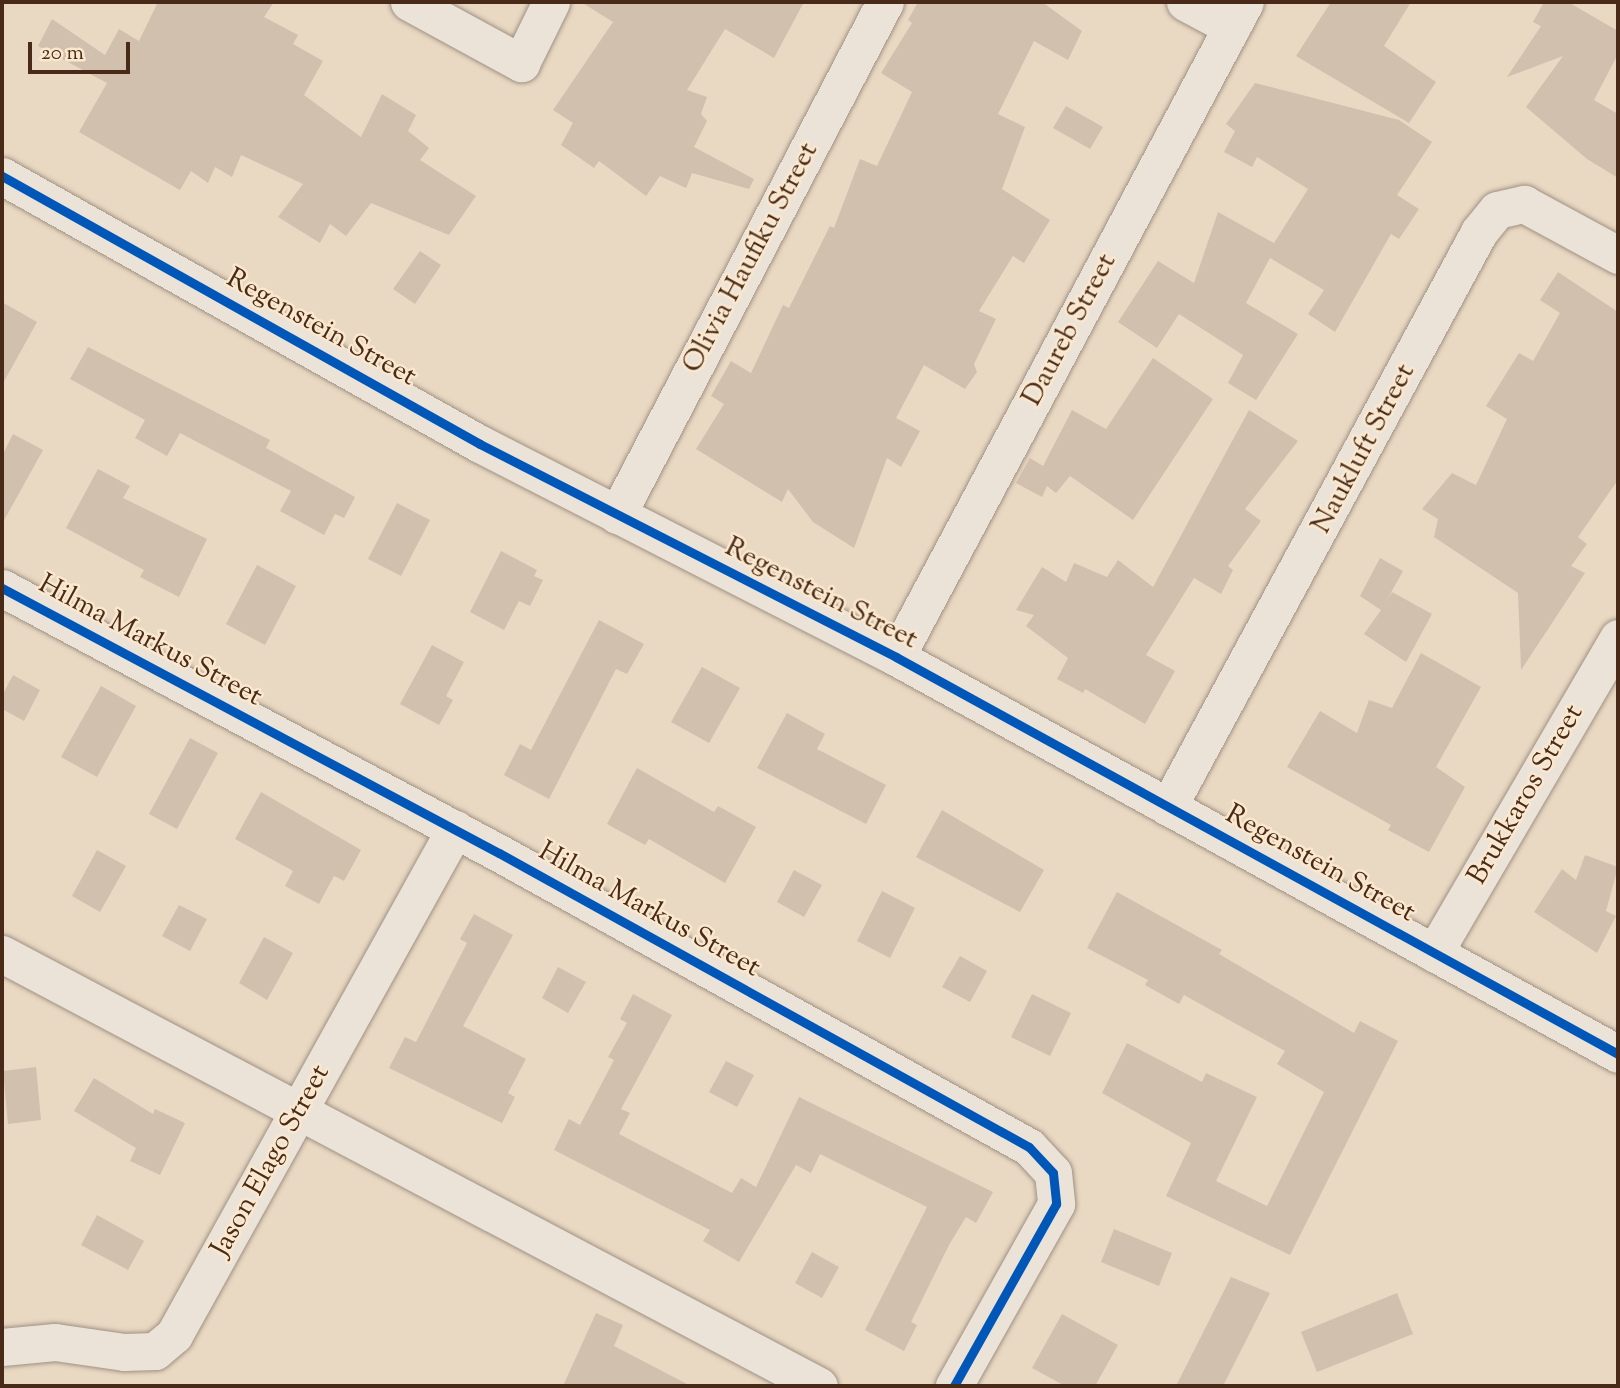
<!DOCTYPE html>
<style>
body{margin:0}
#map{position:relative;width:1620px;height:1388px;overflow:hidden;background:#e9d8c2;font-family:"Sorts Mill Goudy",serif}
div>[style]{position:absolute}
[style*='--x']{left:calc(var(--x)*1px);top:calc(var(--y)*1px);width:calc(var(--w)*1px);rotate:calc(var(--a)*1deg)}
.building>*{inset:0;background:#d2c0af}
.roads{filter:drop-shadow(0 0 2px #9f9283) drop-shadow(0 0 2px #9f9283)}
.street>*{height:37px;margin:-18.5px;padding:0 18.5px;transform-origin:18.5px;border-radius:18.5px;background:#ece3d8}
.cycleway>*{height:9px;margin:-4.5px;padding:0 4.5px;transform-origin:4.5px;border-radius:4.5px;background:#0057b8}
span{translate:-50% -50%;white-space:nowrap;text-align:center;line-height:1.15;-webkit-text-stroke:5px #fae8ce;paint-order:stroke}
.street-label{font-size:28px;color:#492917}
.frame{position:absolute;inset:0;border:4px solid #492917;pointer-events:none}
.scale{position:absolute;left:28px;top:42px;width:102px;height:32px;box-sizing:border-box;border:4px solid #492917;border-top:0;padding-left:9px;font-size:21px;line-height:24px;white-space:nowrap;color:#492917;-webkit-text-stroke:5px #fae8ce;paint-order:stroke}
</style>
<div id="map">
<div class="building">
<div style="clip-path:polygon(158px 2px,274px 2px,264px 17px,298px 35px,293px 44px,323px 61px,304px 95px,361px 137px,382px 94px,416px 115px,408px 131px,429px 148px,420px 160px,476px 196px,449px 235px,371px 203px,346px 236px,330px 224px,320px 243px,278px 217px,303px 184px,241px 155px,232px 177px,215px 167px,208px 183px,191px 171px,180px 190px,79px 132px,107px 83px,38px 46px,52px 19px,105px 55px,119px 29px,139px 41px)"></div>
<div style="clip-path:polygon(581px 2px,804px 2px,774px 58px,725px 29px,687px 90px,707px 97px,701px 114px,707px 121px,694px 147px,754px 179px,749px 189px,692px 173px,686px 188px,660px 176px,646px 196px,599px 161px,594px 168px,561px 145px,573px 123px,553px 110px,613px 22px)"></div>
<div style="clip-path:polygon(918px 2px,1042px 2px,1082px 31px,1068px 60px,1034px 41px,998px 114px,1025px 127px,1002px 189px,1050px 220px,1024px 263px,1013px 256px,979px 311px,996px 319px,974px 364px,977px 372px,965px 389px,924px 365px,896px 418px,920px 431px,901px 467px,887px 458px,854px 548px,813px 522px,788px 489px,782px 502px,696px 449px,724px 404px,711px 396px,731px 361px,751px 373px,783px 305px,789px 308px,830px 226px,834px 228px,860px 159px,877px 166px,912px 92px,881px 73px,912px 23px,908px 20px)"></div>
<div style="clip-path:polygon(1331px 2px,1411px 2px,1384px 46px,1436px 82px,1409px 123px,1296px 56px)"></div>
<div style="clip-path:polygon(1544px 2px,1568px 2px,1618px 31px,1618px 54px,1594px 100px,1618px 114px,1618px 178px,1587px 159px,1526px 107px,1563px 56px,1507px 77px,1541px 26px,1533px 22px)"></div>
<div style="clip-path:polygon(1255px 83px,1399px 120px,1432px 142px,1397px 195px,1419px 209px,1399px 239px,1391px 234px,1335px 332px,1308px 314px,1324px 290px,1270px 258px,1246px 303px,1298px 334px,1256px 400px,1228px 383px,1243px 355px,1179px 314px,1157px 348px,1118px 322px,1158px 261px,1194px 283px,1218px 212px,1274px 243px,1308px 189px,1257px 157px,1252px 167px,1224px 152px,1235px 131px,1226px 124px)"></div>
<div style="clip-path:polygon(1066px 106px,1103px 127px,1090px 149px,1053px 128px)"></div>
<div style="clip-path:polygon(420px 251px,441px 265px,415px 304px,393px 289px)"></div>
<div style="clip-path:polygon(1558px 272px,1618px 312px,1618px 480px,1578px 537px,1587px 544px,1571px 566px,1585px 573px,1521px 670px,1518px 593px,1434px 537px,1438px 519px,1422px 509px,1452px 473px,1476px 485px,1507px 419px,1486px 406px,1519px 353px,1533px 361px,1560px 313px,1540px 300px)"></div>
<div style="clip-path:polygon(2px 302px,37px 322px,2px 385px)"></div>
<div style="clip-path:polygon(88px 347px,270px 440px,266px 448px,355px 497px,344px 518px,335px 514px,324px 535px,280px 511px,291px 491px,180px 433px,167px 456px,135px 438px,145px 420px,70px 379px)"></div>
<div style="clip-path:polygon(1153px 358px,1213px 399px,1133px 520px,1070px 476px,1056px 493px,1047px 486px,1042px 497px,1016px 483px,1030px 458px,1043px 466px,1072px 410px,1106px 429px)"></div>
<div style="clip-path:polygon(1249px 410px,1298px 441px,1245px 509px,1261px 521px,1228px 566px,1233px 570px,1221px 594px,1194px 578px,1146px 655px,1175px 671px,1145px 724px,1085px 689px,1083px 693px,1057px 679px,1068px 658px,1026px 626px,1034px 615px,1016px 610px,1042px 567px,1066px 582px,1074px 563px,1107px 577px,1118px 560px,1153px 587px)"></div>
<div style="clip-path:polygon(13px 434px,43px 450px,2px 524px,2px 456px)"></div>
<div style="clip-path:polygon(98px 469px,130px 486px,123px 498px,207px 539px,179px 597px,140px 577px,144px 570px,66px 528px)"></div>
<div style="clip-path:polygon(397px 503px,430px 520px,401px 576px,368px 559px)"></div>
<div style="clip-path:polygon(501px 551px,537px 570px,534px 576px,543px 580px,530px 606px,519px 601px,504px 630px,470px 612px)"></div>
<div style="clip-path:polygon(1380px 558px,1403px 571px,1384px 605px,1392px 592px,1432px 614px,1406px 662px,1364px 634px,1381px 610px,1360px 596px)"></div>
<div style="clip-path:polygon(257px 565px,296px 586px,265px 645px,226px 624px)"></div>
<div style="clip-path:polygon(599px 620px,644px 644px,627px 674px,616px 669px,549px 799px,504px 775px,520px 744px,531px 750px)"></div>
<div style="clip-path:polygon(432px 645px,464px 662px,446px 696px,453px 700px,439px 725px,400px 704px)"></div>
<div style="clip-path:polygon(1421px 653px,1481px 687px,1436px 767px,1465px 787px,1429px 852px,1388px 830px,1391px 825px,1287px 767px,1320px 711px,1357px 733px,1369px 700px,1392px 708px)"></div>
<div style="clip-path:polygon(702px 667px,740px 688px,709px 743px,671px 722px)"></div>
<div style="clip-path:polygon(13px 675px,40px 690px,24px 721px,2px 709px,2px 696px)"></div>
<div style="clip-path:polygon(101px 686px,136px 706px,97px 777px,61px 757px)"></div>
<div style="clip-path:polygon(787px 713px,825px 734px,817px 749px,886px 785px,866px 824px,757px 768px)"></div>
<div style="clip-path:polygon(190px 738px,218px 753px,177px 829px,149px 814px)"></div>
<div style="clip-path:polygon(637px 768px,714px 812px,718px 806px,756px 827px,725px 883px,649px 839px,645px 845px,607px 824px)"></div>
<div style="clip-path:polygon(261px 792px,361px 850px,344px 881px,334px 876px,319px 904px,285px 886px,293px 871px,235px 839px)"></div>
<div style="clip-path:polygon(942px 810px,1044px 870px,1020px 912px,916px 857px)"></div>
<div style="clip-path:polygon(97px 850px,126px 866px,100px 912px,72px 896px)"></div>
<div style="clip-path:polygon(1585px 855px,1618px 867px,1606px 911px,1616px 916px,1597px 953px,1534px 912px,1562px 869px,1576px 880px)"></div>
<div style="clip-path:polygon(794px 870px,822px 885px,804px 917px,777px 902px)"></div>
<div style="clip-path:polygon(882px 891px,915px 908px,890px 958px,857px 941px)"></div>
<div style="clip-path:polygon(1117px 892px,1222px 950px,1219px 954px,1354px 1033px,1360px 1021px,1398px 1041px,1290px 1255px,1166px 1196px,1191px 1143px,1102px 1093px,1127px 1043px,1202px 1082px,1206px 1073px,1257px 1097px,1216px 1181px,1267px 1206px,1324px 1092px,1277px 1064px,1285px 1051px,1184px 995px,1179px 1004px,1145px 985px,1148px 980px,1087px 948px)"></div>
<div style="clip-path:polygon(179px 905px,207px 919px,190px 951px,162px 936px)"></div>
<div style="clip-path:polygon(474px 914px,513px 935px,463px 1026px,526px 1059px,508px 1093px,515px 1097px,502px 1123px,389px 1068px,405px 1037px,416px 1042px,467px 943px,460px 939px)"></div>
<div style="clip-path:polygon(264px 937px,293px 953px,267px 1000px,239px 983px)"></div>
<div style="clip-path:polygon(960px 956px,987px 971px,970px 1002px,942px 987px)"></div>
<div style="clip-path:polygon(558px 967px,586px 982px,568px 1013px,542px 998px)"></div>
<div style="clip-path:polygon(633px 994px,672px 1015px,621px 1109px,630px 1113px,619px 1134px,732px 1193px,741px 1178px,756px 1187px,799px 1097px,993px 1192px,976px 1223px,966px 1217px,949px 1245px,911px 1322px,917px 1325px,904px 1351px,865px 1330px,927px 1207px,820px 1154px,811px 1173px,796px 1165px,739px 1262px,703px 1241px,710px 1230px,554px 1150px,569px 1119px,580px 1125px,614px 1060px,608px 1057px,627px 1023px,620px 1019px)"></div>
<div style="clip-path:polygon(1032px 994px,1071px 1013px,1050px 1056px,1011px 1037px)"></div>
<div style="clip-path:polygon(726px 1061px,754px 1075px,737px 1107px,709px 1092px)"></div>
<div style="clip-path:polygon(36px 1067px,41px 1120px,8px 1124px,3px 1071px)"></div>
<div style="clip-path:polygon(94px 1078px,153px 1114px,155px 1109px,185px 1123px,160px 1175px,130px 1161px,136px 1148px,74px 1111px)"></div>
<div style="clip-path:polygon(97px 1215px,144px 1241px,128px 1270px,81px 1245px)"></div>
<div style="clip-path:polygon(1114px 1229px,1172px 1253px,1159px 1286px,1101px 1262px)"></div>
<div style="clip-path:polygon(812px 1252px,839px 1267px,822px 1298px,795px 1283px)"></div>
<div style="clip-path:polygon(1231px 1277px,1270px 1293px,1223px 1386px,1176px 1386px)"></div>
<div style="clip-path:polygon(1397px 1293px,1413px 1334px,1317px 1372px,1301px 1332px)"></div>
<div style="clip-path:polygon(596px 1313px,623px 1325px,614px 1346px,691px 1386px,563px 1386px)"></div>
<div style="clip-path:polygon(1062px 1314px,1118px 1345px,1095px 1386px,1065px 1386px,1032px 1368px)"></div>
</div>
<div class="roads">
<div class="street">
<div style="--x:409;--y:2;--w:128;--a:28.6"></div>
<div style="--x:521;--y:63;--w:68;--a:-63.8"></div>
<div style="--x:1185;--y:2;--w:53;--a:28"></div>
<div style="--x:2;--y:176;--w:548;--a:29.28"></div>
<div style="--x:480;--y:444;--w:467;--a:27.1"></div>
<div style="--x:896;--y:657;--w:824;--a:28.8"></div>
<div style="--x:617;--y:515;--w:579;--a:-62.42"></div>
<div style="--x:2;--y:588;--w:563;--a:28.07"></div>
<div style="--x:499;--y:853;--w:606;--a:29.02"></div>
<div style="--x:1029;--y:1147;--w:35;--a:47"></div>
<div style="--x:1053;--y:1173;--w:31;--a:84"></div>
<div style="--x:1056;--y:1204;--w:209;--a:119.3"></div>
<div style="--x:896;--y:657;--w:742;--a:-61.95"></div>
<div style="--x:1168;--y:807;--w:654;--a:-61.59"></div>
<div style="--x:1479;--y:232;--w:28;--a:-51"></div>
<div style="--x:1497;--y:210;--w:28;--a:-13"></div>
<div style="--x:1524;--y:204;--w:107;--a:28.5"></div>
<div style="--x:1434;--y:953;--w:365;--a:-59.7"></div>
<div style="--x:2;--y:954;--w:924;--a:27.87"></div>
<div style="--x:2;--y:1347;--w:53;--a:-5.4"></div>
<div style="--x:55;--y:1342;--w:70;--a:8.2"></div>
<div style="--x:124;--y:1352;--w:31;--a:-2"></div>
<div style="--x:155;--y:1351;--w:25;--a:-40"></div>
<div style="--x:174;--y:1335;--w:579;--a:-60.96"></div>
</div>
</div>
<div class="cycleway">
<div style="--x:2;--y:176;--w:548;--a:29.28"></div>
<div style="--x:480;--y:444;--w:467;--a:27.1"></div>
<div style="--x:896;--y:657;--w:824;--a:28.8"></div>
<div style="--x:2;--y:588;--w:563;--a:28.07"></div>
<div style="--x:499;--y:853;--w:606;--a:29.02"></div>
<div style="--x:1029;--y:1147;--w:35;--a:47"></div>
<div style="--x:1053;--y:1173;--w:31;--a:84"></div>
<div style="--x:1056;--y:1204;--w:209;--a:119.3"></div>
</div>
<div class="street-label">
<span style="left:751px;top:258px;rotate:-62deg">Olivia Haufiku Street</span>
<span style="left:321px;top:328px;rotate:29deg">Regenstein Street</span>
<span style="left:1070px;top:330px;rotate:-62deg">Daureb Street</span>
<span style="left:1364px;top:449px;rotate:-62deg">Naukluft Street</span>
<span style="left:821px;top:594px;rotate:27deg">Regenstein Street</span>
<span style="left:150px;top:641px;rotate:28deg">Hilma Markus Street</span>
<span style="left:1526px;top:795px;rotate:-60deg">Brukkaros Street</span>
<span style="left:1320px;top:864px;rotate:29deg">Regenstein Street</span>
<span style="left:649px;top:910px;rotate:29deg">Hilma Markus Street</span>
<span style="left:271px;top:1161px;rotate:-61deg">Jason Elago Street</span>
</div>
<div class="frame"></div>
<div class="scale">20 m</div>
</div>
